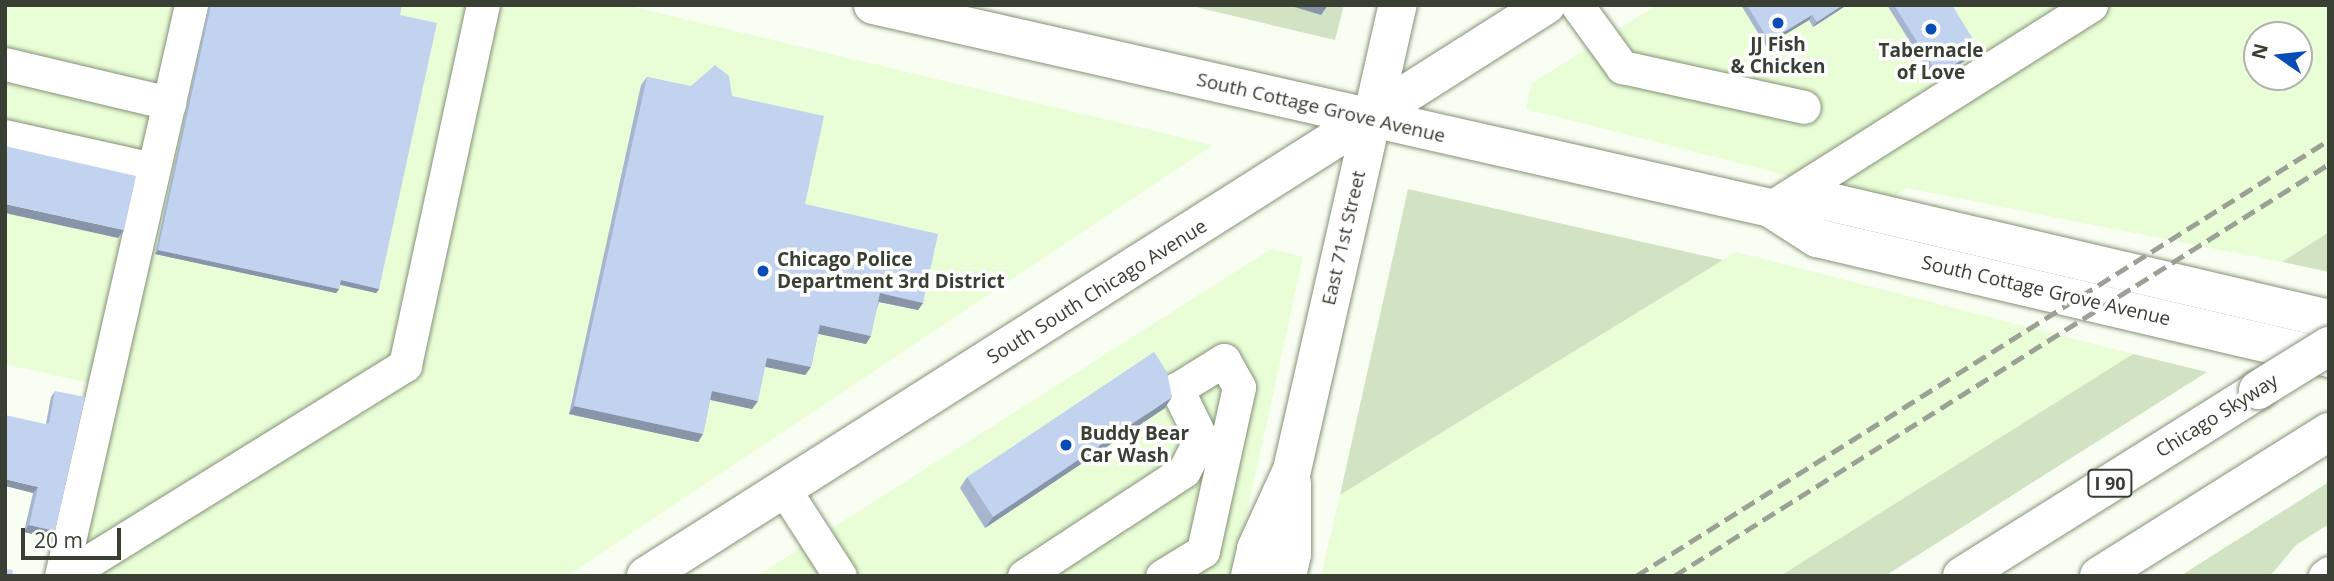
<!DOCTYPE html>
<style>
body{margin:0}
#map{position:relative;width:2334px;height:581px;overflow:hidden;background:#f8fef2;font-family:"Open Sans",sans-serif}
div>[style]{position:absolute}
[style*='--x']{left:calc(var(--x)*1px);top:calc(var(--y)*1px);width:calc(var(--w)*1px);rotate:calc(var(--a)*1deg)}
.built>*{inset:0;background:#e9fdd7}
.green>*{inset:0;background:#d2e3c3}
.roads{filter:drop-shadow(0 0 2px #849277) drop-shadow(0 0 2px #849277)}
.minor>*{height:33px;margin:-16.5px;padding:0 16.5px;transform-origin:16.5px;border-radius:16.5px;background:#fff}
.major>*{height:38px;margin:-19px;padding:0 19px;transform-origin:19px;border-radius:19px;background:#fff}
.highway>*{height:38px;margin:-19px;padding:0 19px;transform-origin:19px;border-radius:19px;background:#fff}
.rail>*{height:5px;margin-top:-2.5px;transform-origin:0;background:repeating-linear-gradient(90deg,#9ba195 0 14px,transparent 0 21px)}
.bridges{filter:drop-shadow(0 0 2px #849277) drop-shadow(0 0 2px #849277)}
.highway-bridge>*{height:38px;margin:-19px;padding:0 19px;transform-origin:19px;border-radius:19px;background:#fff}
.wall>*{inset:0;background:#a7b5ce}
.shaded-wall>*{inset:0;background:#8894a7}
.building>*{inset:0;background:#c2d3ef}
.dots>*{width:19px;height:19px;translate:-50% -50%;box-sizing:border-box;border:4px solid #fff;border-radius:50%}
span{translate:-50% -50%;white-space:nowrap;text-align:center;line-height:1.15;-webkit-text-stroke:7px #fff;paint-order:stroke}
.shield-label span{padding:2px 5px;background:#fff;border:2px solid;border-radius:5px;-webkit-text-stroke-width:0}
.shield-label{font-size:18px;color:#393f33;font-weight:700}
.poi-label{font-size:19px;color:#393f33;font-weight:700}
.left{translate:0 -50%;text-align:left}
.street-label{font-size:19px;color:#393f33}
.frame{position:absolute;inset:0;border:7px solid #393f33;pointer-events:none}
.north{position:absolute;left:2243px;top:21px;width:70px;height:70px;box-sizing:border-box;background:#fff;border:2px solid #b0b2ad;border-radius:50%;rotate:284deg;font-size:19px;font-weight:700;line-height:28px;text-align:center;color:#393f33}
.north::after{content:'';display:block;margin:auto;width:24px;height:32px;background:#084cb7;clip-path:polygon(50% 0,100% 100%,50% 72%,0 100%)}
.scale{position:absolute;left:21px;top:528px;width:100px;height:32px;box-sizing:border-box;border:4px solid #393f33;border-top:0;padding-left:9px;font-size:21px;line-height:24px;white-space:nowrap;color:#393f33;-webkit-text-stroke:5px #fff;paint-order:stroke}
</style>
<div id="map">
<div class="built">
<div style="clip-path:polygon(5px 5px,626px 5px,1213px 145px,567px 576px,61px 576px,104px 386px,5px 364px)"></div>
<div style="clip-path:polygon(evenodd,1657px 5px,2329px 5px,2329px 232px,2282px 262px,1907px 188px,1888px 201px,1526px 109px,1532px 83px,1657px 5px,2257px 35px,2299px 35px,2299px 77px,2257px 77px,2257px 35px)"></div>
<div style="clip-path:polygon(1271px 249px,1303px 257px,1233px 576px,757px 576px)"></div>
<div style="clip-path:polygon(1736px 252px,2133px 354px,1780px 576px,1321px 576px,1340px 495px)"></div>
</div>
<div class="green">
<div style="clip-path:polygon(1187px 5px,1344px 5px,1335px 40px)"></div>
<div style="clip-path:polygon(1408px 189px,1723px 260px,1340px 495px)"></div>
<div style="clip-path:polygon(2329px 232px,2329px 272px,2282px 262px)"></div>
<div style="clip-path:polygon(2133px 354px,2207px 372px,1885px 576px,1780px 576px)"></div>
<div style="clip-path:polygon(2329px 482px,2329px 524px,2296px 545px,2270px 576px,2180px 576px)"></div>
</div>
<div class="roads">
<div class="minor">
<div style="--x:1577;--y:5;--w:77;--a:54"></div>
<div style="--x:1622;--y:67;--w:186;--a:12.4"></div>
<div style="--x:5;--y:64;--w:169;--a:13.4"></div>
<div style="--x:5;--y:136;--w:152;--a:12.6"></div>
<div style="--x:1770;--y:208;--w:380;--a:-32.3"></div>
<div style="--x:784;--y:489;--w:103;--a:57.2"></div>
<div style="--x:61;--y:576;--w:586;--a:-77.17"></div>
<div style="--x:65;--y:576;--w:400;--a:-31.8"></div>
<div style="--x:405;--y:365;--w:368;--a:-77.8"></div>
<div style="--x:1024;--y:576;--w:191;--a:-33.3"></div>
<div style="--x:1184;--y:471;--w:37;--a:-63"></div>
<div style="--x:1201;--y:438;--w:55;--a:-116.1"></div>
<div style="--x:1177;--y:389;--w:55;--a:-31.7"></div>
<div style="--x:1224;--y:360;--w:31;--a:61"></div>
<div style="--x:1239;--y:387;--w:168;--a:102.4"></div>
<div style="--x:1203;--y:551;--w:48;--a:148.6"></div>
<div style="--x:2325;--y:576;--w:5;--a:-37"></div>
</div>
<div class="major">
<div style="--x:873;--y:5;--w:920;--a:12.75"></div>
<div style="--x:1770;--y:208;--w:56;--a:-7.1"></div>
<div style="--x:1826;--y:201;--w:517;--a:13.2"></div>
<div style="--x:1770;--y:208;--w:56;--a:32.6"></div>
<div style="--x:1817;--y:238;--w:526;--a:13.19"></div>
<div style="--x:646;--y:576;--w:1066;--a:-32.39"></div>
<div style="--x:1250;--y:576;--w:28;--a:-77"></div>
<div style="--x:1256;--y:549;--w:87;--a:-65.5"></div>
<div style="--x:1292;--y:470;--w:477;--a:-77.2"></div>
<div style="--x:1287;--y:576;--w:23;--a:-77"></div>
<div style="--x:1292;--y:554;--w:71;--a:-90"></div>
</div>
<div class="highway">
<div style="--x:1962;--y:576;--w:350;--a:-32.1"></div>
<div style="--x:2099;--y:576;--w:271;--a:-32.1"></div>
</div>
</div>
<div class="rail">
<div style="--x:1636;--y:576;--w:819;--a:-32.18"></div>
<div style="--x:1674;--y:576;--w:774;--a:-32.17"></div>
</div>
<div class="bridges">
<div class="highway-bridge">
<div style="--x:2258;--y:390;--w:84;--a:-31.8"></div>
</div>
</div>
<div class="wall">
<div style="clip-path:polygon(209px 5px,400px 5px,379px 289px,376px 293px,340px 285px,339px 289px,336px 293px,155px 254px)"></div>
<div style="clip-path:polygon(1741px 5px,1847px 5px,1813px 27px,1809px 20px,1766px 46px)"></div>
<div style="clip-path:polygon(1887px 5px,1952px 5px,1976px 54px,1934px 80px)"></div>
<div style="clip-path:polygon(647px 77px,732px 96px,805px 204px,923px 303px,918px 310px,879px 302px,866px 344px,818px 333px,811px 367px,805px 375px,765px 366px,752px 409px,710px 400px,703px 434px,698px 442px,569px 414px,641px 85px)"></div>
<div style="clip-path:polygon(55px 391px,50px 538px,24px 532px,33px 493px,51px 397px)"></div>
<div style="clip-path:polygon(1165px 408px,985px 528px,960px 488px,967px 477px)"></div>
</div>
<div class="shaded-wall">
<div style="clip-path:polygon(1288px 5px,1328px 5px,1321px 15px)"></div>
<div style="clip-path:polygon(1843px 5px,1847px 5px,1813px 27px,1817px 22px)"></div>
<div style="clip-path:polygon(1812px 15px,1809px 20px,1766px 46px,1769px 41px)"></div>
<div style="clip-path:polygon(1979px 49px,1976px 54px,1934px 80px,1938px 75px)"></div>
<div style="clip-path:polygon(5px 204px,124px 230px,118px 238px,5px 213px)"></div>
<div style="clip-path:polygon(158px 250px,339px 289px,336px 293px,155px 254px)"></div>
<div style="clip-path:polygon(341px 280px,379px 289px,376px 293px,338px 284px)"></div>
<div style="clip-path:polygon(880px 293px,923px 303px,918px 310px,875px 301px)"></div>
<div style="clip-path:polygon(820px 325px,871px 336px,866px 344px,814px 333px)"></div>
<div style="clip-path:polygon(767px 358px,811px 367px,805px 375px,761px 366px)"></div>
<div style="clip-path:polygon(712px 391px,758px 401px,752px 409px,707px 399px)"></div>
<div style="clip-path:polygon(1172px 397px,1165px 408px,985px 528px,993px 517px)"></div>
<div style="clip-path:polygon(574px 406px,703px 434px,698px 442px,569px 414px)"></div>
<div style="clip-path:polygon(5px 479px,38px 487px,33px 493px,5px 486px)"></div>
<div style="clip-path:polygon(29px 525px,55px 531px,50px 538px,24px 532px)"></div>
</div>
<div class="building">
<div style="clip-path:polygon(211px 5px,400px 5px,402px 6px,400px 15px,437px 23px,379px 289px,341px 280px,339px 289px,158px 250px)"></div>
<div style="clip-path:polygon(1747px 5px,1843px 5px,1817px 22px,1812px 15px,1769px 41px)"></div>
<div style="clip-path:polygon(1894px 5px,1952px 5px,1979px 49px,1938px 75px)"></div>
<div style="clip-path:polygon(715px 65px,729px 76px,732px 96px,824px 116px,805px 204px,938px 234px,923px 303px,880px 293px,871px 336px,820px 325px,811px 367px,767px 358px,758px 401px,712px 391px,703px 434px,574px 406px,647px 77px,691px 86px)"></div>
<div style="clip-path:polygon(5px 146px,136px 176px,124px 230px,5px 204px)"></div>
<div style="clip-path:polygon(1154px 352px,1167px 372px,1172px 397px,993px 517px,967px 477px)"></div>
<div style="clip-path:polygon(55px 391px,85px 397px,55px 531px,29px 525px,38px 487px,5px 479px,5px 415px,45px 424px,49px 423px)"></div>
<div style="clip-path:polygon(5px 569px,13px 570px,12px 576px,5px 576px)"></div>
</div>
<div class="dots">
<div style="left:1778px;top:23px;background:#084cb7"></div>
<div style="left:1931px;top:29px;background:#084cb7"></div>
<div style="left:763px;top:271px;background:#084cb7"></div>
<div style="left:1066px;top:445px;background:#084cb7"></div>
</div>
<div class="shield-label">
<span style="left:2110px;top:483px">I 90</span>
</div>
<div class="poi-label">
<span style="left:1778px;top:56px">JJ Fish<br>&amp; Chicken</span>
<span style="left:1931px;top:62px">Tabernacle<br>of Love</span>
<span class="left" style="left:777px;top:271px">Chicago Police<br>Department 3rd District</span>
<span class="left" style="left:1080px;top:445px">Buddy Bear<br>Car Wash</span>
</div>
<div class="street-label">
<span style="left:1321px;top:108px;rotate:13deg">South Cottage Grove Avenue</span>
<span style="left:1344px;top:238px;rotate:-77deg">East 71st Street</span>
<span style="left:2046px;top:291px;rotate:13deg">South Cottage Grove Avenue</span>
<span style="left:1097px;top:292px;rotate:-32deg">South South Chicago Avenue</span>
<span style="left:2217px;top:416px;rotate:-32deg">Chicago Skyway</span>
</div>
<div class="frame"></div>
<div class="north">N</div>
<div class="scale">20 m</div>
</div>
